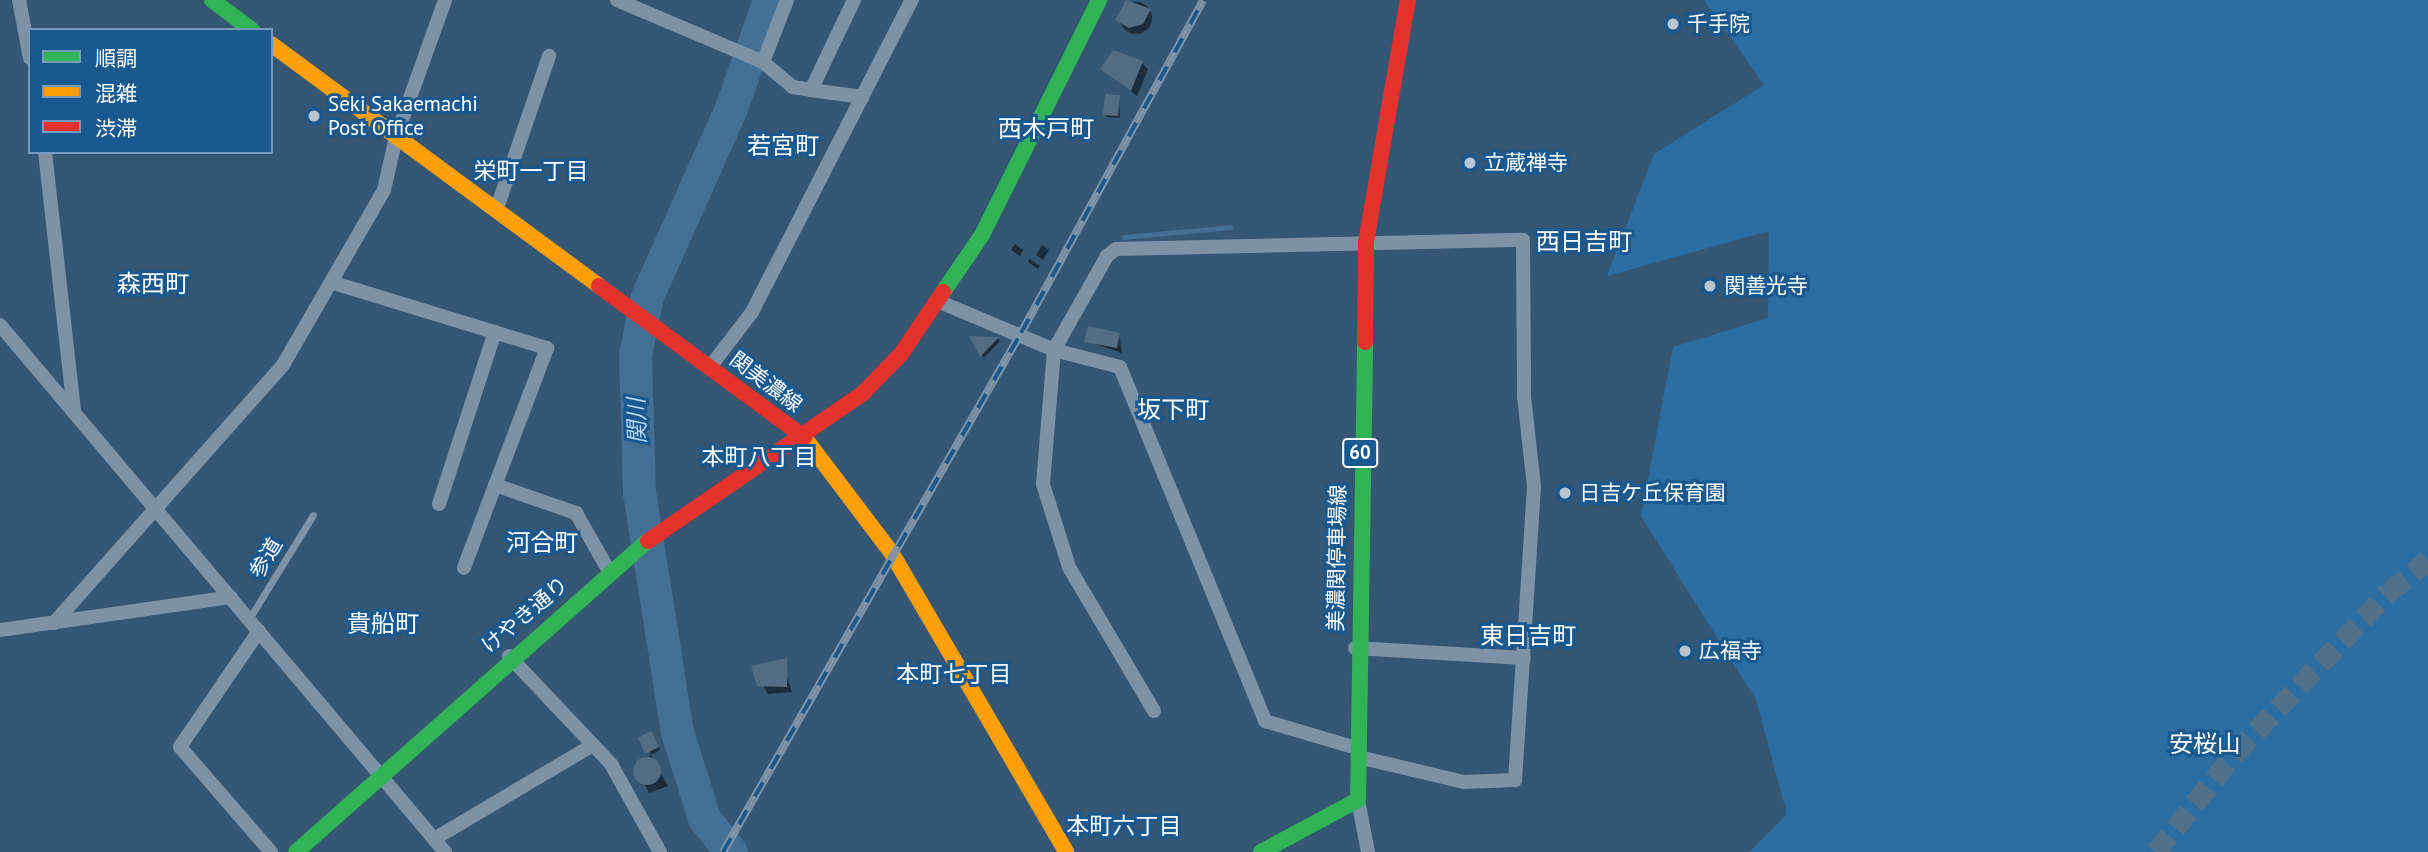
<!DOCTYPE html>
<meta charset="utf-8">
<style>
body{margin:0}
#map{position:relative;width:2428px;height:852px;overflow:hidden;background:#355774;font-family:"PT Sans","Noto Sans JP",sans-serif}
div>[style]{position:absolute}
[style*='--x']{left:calc(var(--x)*1px);top:calc(var(--y)*1px);width:calc(var(--w)*1px);rotate:calc(var(--a)*1deg)}
.green>*{inset:0;background:#2b6ea4}
.shadow>*{inset:0;background:#0007}
.round{border-radius:50%}
.stream>*{height:5px;margin:-2.5px;padding:0 2.5px;transform-origin:2.5px;border-radius:2.5px;background:#447095}
.river>*{height:33px;margin:-16.5px;padding:0 16.5px;transform-origin:16.5px;border-radius:16.5px;background:#447095}
.building>*{inset:0;background:#526d84}
.secondary-tunnel>*{height:21px;margin-top:-10.5px;transform-origin:0;background:repeating-linear-gradient(90deg,#537089 0 21px,transparent 0 31px)}
.lane>*{height:7px;margin:-3.5px;padding:0 3.5px;transform-origin:3.5px;border-radius:3.5px;background:#7c93a7}
.street>*{height:14px;margin:-7px;padding:0 7px;transform-origin:7px;border-radius:7px;background:#7c93a7}
.fast>*{height:16px;margin:-8px;padding:0 8px;transform-origin:8px;border-radius:8px;background:#30b455}
.slow>*{height:16px;margin:-8px;padding:0 8px;transform-origin:8px;border-radius:8px;background:#ff9f0a}
.jam>*{height:16px;margin:-8px;padding:0 8px;transform-origin:8px;border-radius:8px;background:#e5322d}
.rail>*{height:8px;margin-top:-4px;transform-origin:0;background:repeating-linear-gradient(90deg,#1a598f 0 16px,#7d93a7 0 32px);box-sizing:border-box;border-block:2px solid #7d93a7}
.dots>*{width:19px;height:19px;translate:-50% -50%;box-sizing:border-box;border:4px solid #1a598f;border-radius:50%}
span{translate:-50% -50%;white-space:nowrap;text-align:center;line-height:1.15;-webkit-text-stroke:6px #1a598f;paint-order:stroke}
.shield-label span{padding:2px 5px;background:#1a598f;border:2px solid;border-radius:5px;-webkit-text-stroke-width:0}
.shield-label{font-size:19px;color:#fff;font-weight:700}
.poi-label{font-size:21px;color:#fff}
.left{translate:0 -50%;text-align:left}
.street-label{font-size:21px;color:#fff}
.neighbourhood-label{font-size:23px;color:#fff}
.water-label{font-size:23px;color:#b4d8f5;font-style:italic}
.quarter-label{font-size:24px;color:#fff}
.legend{position:absolute;left:28px;top:28px;width:245px;height:126px;box-sizing:border-box;background:#1a598f;border:2px solid #769bbc;margin:0;padding:9px 12px;list-style:none;font-size:21px;color:#fff}
.legend li{display:flex;align-items:center;gap:14px;height:35px}
.legend b{width:35px;border:2px solid #769bbc}
</style>
<div id="map">
<div class="green">
<div style="clip-path:polygon(1704px 0,2428px 0,2428px 852px,1749px 852px,1787px 814px,1756px 700px,1641px 516px,1673px 347px,1768px 318px,1769px 231px,1607px 276px,1654px 154px,1764px 85px)"></div>
</div>
<div class="shadow">
<div class="round" style="left:1120px;top:2px;width:32px;height:32px"></div>
<div style="clip-path:polygon(1142px 63px,1148px 69px,1137px 96px,1102px 69px)"></div>
<div style="clip-path:polygon(1119px 97px,1120px 118px,1107px 117px,1105px 115px)"></div>
<div style="clip-path:polygon(1015px 244px,1023px 250px,1020px 256px,1011px 250px)"></div>
<div style="clip-path:polygon(1042px 245px,1049px 250px,1043px 260px,1036px 255px)"></div>
<div style="clip-path:polygon(1030px 259px,1040px 266px,1038px 269px,1028px 262px)"></div>
<div style="clip-path:polygon(1119px 334px,1122px 353px,1086px 341px)"></div>
<div style="clip-path:polygon(972px 338px,998px 339px,1000px 341px,984px 358px)"></div>
<div style="clip-path:polygon(781px 660px,792px 692px,768px 694px,754px 667px)"></div>
<div style="clip-path:polygon(653px 736px,660px 750px,651px 755px,668px 786px,649px 793px,634px 763px,650px 756px)"></div>
</div>
<div class="stream">
<div style="--x:1124;--y:237;--w:107;--a:-5.3"></div>
</div>
<div class="river">
<div style="--x:731;--y:852;--w:43;--a:-128.5"></div>
<div style="--x:704;--y:818;--w:90;--a:-107.4"></div>
<div style="--x:677;--y:732;--w:243;--a:-99"></div>
<div style="--x:639;--y:492;--w:138;--a:-91.7"></div>
<div style="--x:635;--y:354;--w:59;--a:-78.3"></div>
<div style="--x:647;--y:296;--w:206;--a:-65.9"></div>
<div style="--x:731;--y:108;--w:114;--a:-70.6"></div>
</div>
<div class="building">
<div style="clip-path:polygon(1126px 0,1151px 9px,1143px 24px,1129px 28px,1115px 20px)"></div>
<div style="clip-path:polygon(1113px 50px,1143px 61px,1131px 91px,1100px 69px)"></div>
<div style="clip-path:polygon(1105px 94px,1120px 95px,1118px 116px,1103px 115px)"></div>
<div style="clip-path:polygon(1088px 326px,1120px 333px,1117px 348px,1084px 342px)"></div>
<div style="clip-path:polygon(969px 336px,999px 337px,980px 357px)"></div>
<div style="clip-path:polygon(787px 658px,787px 687px,757px 686px,751px 666px)"></div>
<div style="clip-path:polygon(651px 731px,659px 747px,645px 754px,638px 738px)"></div>
<div class="round" style="left:633px;top:757px;width:28px;height:28px"></div>
</div>
<div class="secondary-tunnel">
<div style="--x:2156;--y:852;--w:127;--a:-51.4"></div>
<div style="--x:2235;--y:753;--w:223;--a:-46.3"></div>
<div style="--x:2389;--y:592;--w:50;--a:-39.4"></div>
</div>
<div class="lane">
<div style="--x:249;--y:619;--w:122;--a:-58.4"></div>
</div>
<div class="street">
<div style="--x:19;--y:0;--w:59;--a:79.3"></div>
<div style="--x:617;--y:0;--w:159;--a:23"></div>
<div style="--x:763;--y:62;--w:39;--a:40"></div>
<div style="--x:793;--y:87;--w:18;--a:9"></div>
<div style="--x:854;--y:0;--w:100;--a:115.5"></div>
<div style="--x:811;--y:90;--w:52;--a:7.7"></div>
<div style="--x:763;--y:62;--w:66;--a:-68.8"></div>
<div style="--x:45;--y:152;--w:261;--a:83.6"></div>
<div style="--x:496;--y:211;--w:164;--a:-71.1"></div>
<div style="--x:334;--y:283;--w:223;--a:17"></div>
<div style="--x:547;--y:348;--w:235;--a:110.7"></div>
<div style="--x:940;--y:302;--w:124;--a:22.8"></div>
<div style="--x:1054;--y:350;--w:68;--a:14.4"></div>
<div style="--x:1120;--y:367;--w:383;--a:67.7"></div>
<div style="--x:1265;--y:721;--w:96;--a:16.4"></div>
<div style="--x:0;--y:325;--w:690;--a:49.82"></div>
<div style="--x:710;--y:367;--w:69;--a:-52.6"></div>
<div style="--x:752;--y:312;--w:351;--a:-62.9"></div>
<div style="--x:495;--y:485;--w:86;--a:19.1"></div>
<div style="--x:576;--y:513;--w:67;--a:60.4"></div>
<div style="--x:439;--y:504;--w:181;--a:-72"></div>
<div style="--x:54;--y:623;--w:345;--a:-48.4"></div>
<div style="--x:283;--y:365;--w:202;--a:-60"></div>
<div style="--x:384;--y:190;--w:54;--a:-77.2"></div>
<div style="--x:396;--y:137;--w:145;--a:-70.3"></div>
<div style="--x:0;--y:630;--w:233;--a:-8.1"></div>
<div style="--x:259;--y:631;--w:140;--a:124.3"></div>
<div style="--x:180;--y:747;--w:139;--a:49.1"></div>
<div style="--x:1355;--y:648;--w:169;--a:3.4"></div>
<div style="--x:509;--y:656;--w:149;--a:46.6"></div>
<div style="--x:611;--y:764;--w:101;--a:60.9"></div>
<div style="--x:1154;--y:711;--w:167;--a:-120.6"></div>
<div style="--x:1069;--y:567;--w:87;--a:-107.4"></div>
<div style="--x:1043;--y:484;--w:134;--a:-85.3"></div>
<div style="--x:1054;--y:350;--w:108;--a:-60.6"></div>
<div style="--x:1107;--y:256;--w:11;--a:-38"></div>
<div style="--x:1116;--y:249;--w:407;--a:-1.3"></div>
<div style="--x:1523;--y:240;--w:156;--a:89.6"></div>
<div style="--x:1524;--y:396;--w:92;--a:83.7"></div>
<div style="--x:1534;--y:487;--w:294;--a:93.7"></div>
<div style="--x:1515;--y:780;--w:51;--a:177.8"></div>
<div style="--x:1464;--y:782;--w:109;--a:-166.7"></div>
<div style="--x:1358;--y:800;--w:53;--a:79.1"></div>
<div style="--x:434;--y:839;--w:185;--a:-30.6"></div>
</div>
<div class="fast">
<div style="--x:212;--y:0;--w:50;--a:36.9"></div>
<div style="--x:943;--y:292;--w:69;--a:-55.6"></div>
<div style="--x:982;--y:235;--w:263;--a:-63.5"></div>
<div style="--x:296;--y:852;--w:470;--a:-41.5"></div>
<div style="--x:1261;--y:852;--w:110;--a:-28.2"></div>
<div style="--x:1358;--y:800;--w:458;--a:-89.1"></div>
</div>
<div class="slow">
<div style="--x:271;--y:44;--w:408;--a:36.4"></div>
<div style="--x:804;--y:437;--w:144;--a:52.9"></div>
<div style="--x:891;--y:552;--w:347;--a:59.7"></div>
</div>
<div class="jam">
<div style="--x:599;--y:286;--w:255;--a:36.4"></div>
<div style="--x:1365;--y:342;--w:100;--a:-89.4"></div>
<div style="--x:1366;--y:242;--w:246;--a:-80.2"></div>
<div style="--x:648;--y:541;--w:261;--a:-34.5"></div>
<div style="--x:863;--y:393;--w:54;--a:-45.7"></div>
<div style="--x:901;--y:354;--w:75;--a:-55.9"></div>
</div>
<div class="rail">
<div style="--x:723;--y:852;--w:598;--a:-60.14"></div>
<div style="--x:1021;--y:333;--w:379;--a:-61.3"></div>
</div>
<div class="dots">
<div style="left:1673px;top:24px;background:#b8c4ce"></div>
<div style="left:314px;top:116px;background:#b8c4ce"></div>
<div style="left:1470px;top:163px;background:#b8c4ce"></div>
<div style="left:1710px;top:286px;background:#b8c4ce"></div>
<div style="left:1565px;top:493px;background:#b8c4ce"></div>
<div style="left:1685px;top:651px;background:#b8c4ce"></div>
</div>
<div class="shield-label">
<span style="left:1360px;top:453px">60</span>
</div>
<div class="poi-label">
<span class="left" style="left:1687px;top:24px">千手院</span>
<span class="left" style="left:328px;top:116px">Seki Sakaemachi<br>Post Office</span>
<span class="left" style="left:1484px;top:163px">立蔵禅寺</span>
<span class="left" style="left:1724px;top:286px">関善光寺</span>
<span class="left" style="left:1579px;top:493px">日吉ケ丘保育園</span>
<span class="left" style="left:1699px;top:651px">広福寺</span>
</div>
<div class="street-label">
<span style="left:766px;top:382px;rotate:37deg">関美濃線</span>
<span style="left:266px;top:558px;rotate:-59deg">参道</span>
<span style="left:1337px;top:558px;rotate:-89deg">美濃関停車場線</span>
<span style="left:525px;top:615px;rotate:-40deg">けやき通り</span>
</div>
<div class="neighbourhood-label">
<span style="left:531px;top:171px">栄町一丁目</span>
<span style="left:759px;top:457px">本町八丁目</span>
<span style="left:954px;top:674px">本町七丁目</span>
<span style="left:1124px;top:826px">本町六丁目</span>
</div>
<div class="water-label">
<span style="left:637px;top:421px;rotate:-92deg">関川</span>
</div>
<div class="quarter-label">
<span style="left:1046px;top:129px">西木戸町</span>
<span style="left:783px;top:146px">若宮町</span>
<span style="left:1584px;top:242px">西日吉町</span>
<span style="left:153px;top:284px">森西町</span>
<span style="left:1173px;top:410px">坂下町</span>
<span style="left:542px;top:543px">河合町</span>
<span style="left:383px;top:624px">貴船町</span>
<span style="left:1528px;top:636px">東日吉町</span>
<span style="left:2205px;top:744px">安桜山</span>
</div>
<ul class="legend">
<li><b style="height:9px;background:#30b455"></b>順調</li>
<li><b style="height:9px;background:#ff9f0a"></b>混雑</li>
<li><b style="height:9px;background:#e5322d"></b>渋滞</li>
</ul>
</div>
